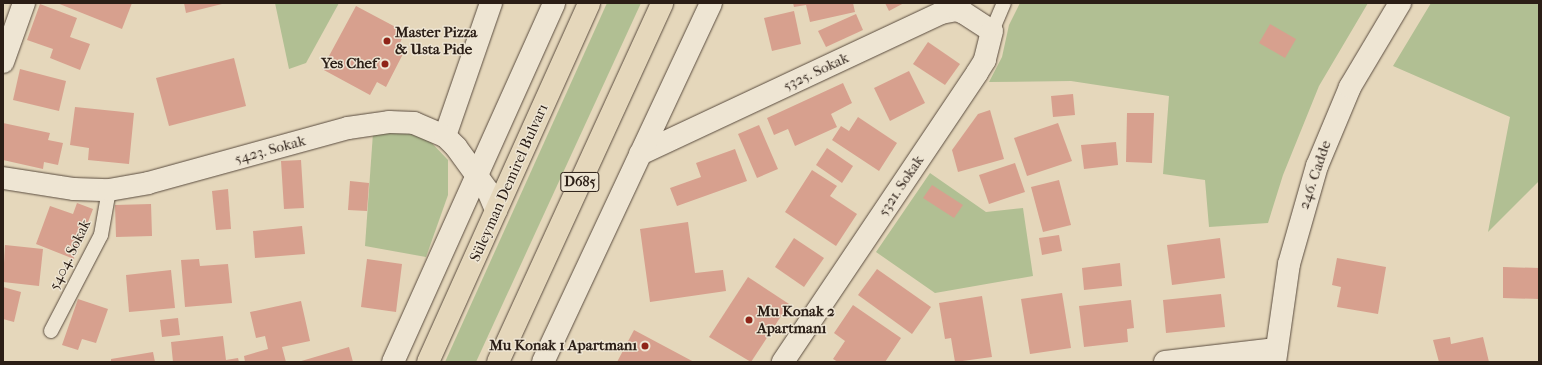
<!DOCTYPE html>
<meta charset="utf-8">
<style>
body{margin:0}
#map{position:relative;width:1542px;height:365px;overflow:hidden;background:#e5d7bb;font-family:"IM FELL French Canon",serif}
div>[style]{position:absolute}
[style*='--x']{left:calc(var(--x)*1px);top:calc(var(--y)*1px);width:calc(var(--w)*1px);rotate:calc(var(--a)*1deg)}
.green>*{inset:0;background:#b1bf93}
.building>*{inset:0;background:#d7a08e}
.roads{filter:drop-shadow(0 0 1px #5a4c3f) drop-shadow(0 0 1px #5a4c3f)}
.lane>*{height:14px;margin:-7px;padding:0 7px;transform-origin:7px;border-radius:7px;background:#eee5d3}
.street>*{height:22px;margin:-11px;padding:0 11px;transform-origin:11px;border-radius:11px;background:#eee5d3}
.highway>*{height:22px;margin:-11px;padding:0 11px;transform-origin:11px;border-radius:11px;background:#e5d7bb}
.dots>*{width:11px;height:11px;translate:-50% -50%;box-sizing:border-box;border:2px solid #eee5d3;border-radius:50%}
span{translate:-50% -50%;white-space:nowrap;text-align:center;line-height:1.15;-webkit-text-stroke:3px #eee5d3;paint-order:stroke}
.shield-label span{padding:1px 3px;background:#eee5d3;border:1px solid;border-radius:3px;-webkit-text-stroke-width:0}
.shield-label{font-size:14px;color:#2b1e16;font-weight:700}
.poi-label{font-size:15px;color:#2b1e16;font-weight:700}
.left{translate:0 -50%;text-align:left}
.right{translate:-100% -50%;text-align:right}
.street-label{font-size:15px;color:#2b1e16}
.frame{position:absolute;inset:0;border:4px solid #2b1e16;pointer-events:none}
</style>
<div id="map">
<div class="green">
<div style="clip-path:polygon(275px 3px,339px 3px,306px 63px,289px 69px)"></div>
<div style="clip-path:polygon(607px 3px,641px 3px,476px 362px,445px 362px)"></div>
<div style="clip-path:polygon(1020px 3px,1368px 3px,1319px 86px,1283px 175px,1268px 223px,1209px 227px,1205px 180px,1163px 174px,1169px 96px,1071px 81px,989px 82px,1002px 57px,1009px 25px)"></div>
<div style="clip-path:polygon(1431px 3px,1539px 3px,1539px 181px,1488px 232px,1510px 117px,1393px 66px)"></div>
<div style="clip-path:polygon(373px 133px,411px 133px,427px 138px,448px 160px,448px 195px,426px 257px,365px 246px)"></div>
<div style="clip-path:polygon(930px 173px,986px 212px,1023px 208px,1033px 276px,935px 293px,876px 252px)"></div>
</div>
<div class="building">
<div style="clip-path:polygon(57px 3px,132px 3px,122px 29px)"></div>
<div style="clip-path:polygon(184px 3px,222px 3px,222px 4px,186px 13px)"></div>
<div style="clip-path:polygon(793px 3px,853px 3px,855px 12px,810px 22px,806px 5px,794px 7px)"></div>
<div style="clip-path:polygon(885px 3px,904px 3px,889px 11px)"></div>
<div style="clip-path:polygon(40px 4px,77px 18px,70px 37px,90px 44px,80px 70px,50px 58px,53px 49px,27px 40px)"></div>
<div style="clip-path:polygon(356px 6px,405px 32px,399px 45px,406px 48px,386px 87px,377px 82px,370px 95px,322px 69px)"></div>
<div style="clip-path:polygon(794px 11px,801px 44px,772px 51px,764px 18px)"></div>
<div style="clip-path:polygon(856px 14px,863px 30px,826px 47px,818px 31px)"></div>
<div style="clip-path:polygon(1270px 24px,1296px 39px,1285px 58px,1259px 43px)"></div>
<div style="clip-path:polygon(928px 42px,960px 64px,945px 85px,913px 64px)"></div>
<div style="clip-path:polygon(234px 58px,246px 106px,169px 126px,156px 78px)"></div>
<div style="clip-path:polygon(20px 69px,66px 81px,59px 111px,13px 100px)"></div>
<div style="clip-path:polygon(909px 71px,925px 103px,890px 121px,874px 88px)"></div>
<div style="clip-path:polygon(843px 83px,852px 103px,831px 114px,837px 127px,795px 146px,788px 129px,774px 135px,767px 118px)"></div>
<div style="clip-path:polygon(1073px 94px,1075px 115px,1053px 117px,1051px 96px)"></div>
<div style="clip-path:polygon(75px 107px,134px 113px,129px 164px,88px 160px,89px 148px,70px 145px)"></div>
<div style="clip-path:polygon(990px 110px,1004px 159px,958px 172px,952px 150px,978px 114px)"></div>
<div style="clip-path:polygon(1127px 113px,1154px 113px,1152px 163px,1126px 162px)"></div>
<div style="clip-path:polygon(858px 117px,897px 143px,879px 171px,832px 140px,841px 126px,849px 131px)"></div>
<div style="clip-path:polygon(3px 123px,50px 133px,48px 140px,63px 143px,58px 165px,44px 162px,43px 169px,3px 160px)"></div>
<div style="clip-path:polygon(1058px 123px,1072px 161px,1027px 176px,1014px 138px)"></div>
<div style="clip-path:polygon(759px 125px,778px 169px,757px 178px,738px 134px)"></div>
<div style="clip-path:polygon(1116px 142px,1118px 165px,1084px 169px,1081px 145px)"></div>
<div style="clip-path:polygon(827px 148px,853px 166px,842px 183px,816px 165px)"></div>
<div style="clip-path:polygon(735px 149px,747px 181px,677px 206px,670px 188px,701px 177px,696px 163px)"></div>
<div style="clip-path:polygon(301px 160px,304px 208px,284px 209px,281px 161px)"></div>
<div style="clip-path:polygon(1015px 163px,1025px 192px,989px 204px,979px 175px)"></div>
<div style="clip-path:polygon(812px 170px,837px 186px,830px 196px,857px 214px,836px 246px,785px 212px)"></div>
<div style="clip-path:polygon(1059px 180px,1071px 225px,1043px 232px,1031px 187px)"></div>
<div style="clip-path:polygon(350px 181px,369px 183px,367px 211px,348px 210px)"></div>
<div style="clip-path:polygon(932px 185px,963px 205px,954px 218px,923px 198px)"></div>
<div style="clip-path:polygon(228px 189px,231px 229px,216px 230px,212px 191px)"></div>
<div style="clip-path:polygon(77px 203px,93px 209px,74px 259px,36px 244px,50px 206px,73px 214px)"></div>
<div style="clip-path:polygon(151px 204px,152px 236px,116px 237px,115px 205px)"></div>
<div style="clip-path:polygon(688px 222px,695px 273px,723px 270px,726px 291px,650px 302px,640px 229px)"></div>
<div style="clip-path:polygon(302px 226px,305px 254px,255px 258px,253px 231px)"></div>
<div style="clip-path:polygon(1059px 235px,1062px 251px,1042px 255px,1039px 238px)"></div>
<div style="clip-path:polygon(794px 238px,824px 258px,804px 287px,775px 267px)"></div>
<div style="clip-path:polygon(1220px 238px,1225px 278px,1172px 285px,1167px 245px)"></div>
<div style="clip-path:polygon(5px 245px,43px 249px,39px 286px,3px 282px)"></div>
<div style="clip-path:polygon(1337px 258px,1386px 267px,1378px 314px,1337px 307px,1341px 287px,1332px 285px)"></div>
<div style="clip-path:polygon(199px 259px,200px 266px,228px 264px,232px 303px,185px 307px,181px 260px)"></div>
<div style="clip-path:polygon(367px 259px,402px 264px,396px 312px,361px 307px)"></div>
<div style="clip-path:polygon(1120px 263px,1122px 286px,1084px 290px,1082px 268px)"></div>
<div style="clip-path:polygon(1503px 267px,1539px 268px,1539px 299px,1503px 298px)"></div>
<div style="clip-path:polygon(877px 269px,931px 307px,912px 334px,858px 295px)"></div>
<div style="clip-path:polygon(171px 270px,175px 308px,129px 312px,126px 275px)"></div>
<div style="clip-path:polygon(748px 277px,789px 304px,751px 362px,709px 337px)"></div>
<div style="clip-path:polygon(3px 287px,21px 292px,14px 322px,3px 319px)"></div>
<div style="clip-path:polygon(1062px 293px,1071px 348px,1030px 354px,1021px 299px)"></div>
<div style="clip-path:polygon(1221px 294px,1225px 327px,1166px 333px,1163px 300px)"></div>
<div style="clip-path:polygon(982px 296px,992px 357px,955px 362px,951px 338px,945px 339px,939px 303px)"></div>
<div style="clip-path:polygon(78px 299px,108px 309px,96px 343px,82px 339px,78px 350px,62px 345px)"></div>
<div style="clip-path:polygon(1131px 300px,1134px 328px,1127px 329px,1128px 342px,1084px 347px,1079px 306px)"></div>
<div style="clip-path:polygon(301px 301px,310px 341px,282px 347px,286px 362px,245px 362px,244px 356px,268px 349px,265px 336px,256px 338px,250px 312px)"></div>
<div style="clip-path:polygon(853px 305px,901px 338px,885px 362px,838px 362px,833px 359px,845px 341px,834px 333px)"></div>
<div style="clip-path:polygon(178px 318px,180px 335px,162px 337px,160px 320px)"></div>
<div style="clip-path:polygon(634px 330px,694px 362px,617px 362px)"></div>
<div style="clip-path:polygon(223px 336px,226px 360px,238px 358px,239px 362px,173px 362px,171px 342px)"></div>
<div style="clip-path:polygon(1450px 337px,1451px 344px,1483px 337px,1489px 362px,1439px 362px,1433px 340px)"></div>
<div style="clip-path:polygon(349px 347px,353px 362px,298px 362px)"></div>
<div style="clip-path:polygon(153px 352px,155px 362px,111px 362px,111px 359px)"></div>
</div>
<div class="roads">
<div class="lane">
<div style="--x:992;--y:31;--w:30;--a:-67"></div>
<div style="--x:51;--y:331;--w:108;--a:-62.5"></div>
<div style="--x:101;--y:235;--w:46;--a:-79.9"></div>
</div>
<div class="street">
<div style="--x:3;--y:62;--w:63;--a:-70.4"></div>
<div style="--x:445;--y:136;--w:141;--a:-70.9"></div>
<div style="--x:640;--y:154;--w:332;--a:-25.1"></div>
<div style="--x:941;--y:13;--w:16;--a:-11"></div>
<div style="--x:957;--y:10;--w:8;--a:23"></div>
<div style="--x:964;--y:13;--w:33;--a:33"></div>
<div style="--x:992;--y:31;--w:30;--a:104"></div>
<div style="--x:985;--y:60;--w:15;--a:122"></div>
<div style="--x:977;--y:73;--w:348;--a:123.9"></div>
<div style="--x:3;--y:178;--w:72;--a:8.8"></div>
<div style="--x:74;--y:189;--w:35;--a:2"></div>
<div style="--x:109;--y:190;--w:40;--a:-10"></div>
<div style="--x:148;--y:183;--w:207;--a:-15.4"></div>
<div style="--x:348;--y:128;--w:41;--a:-8.3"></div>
<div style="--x:389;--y:122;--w:25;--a:2"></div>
<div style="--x:414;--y:123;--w:34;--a:23"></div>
<div style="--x:445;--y:136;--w:16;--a:45"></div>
<div style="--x:456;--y:147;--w:54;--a:54"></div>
<div style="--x:488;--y:191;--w:21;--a:67"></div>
<div style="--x:393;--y:362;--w:393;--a:-65.8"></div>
<div style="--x:543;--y:362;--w:396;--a:-64.9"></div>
<div style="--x:1165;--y:362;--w:112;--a:-6.7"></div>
<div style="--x:1275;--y:362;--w:99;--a:-81.9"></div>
<div style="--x:1289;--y:264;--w:102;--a:-74.1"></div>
<div style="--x:1317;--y:166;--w:86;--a:-67.3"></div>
<div style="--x:1350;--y:87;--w:98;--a:-59.2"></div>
</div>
<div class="highway">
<div style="--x:428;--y:362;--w:393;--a:-65.8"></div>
<div style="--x:498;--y:362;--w:395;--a:-65.4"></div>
</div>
</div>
<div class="dots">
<div style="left:387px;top:41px;background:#8f2418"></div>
<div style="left:385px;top:64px;background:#8f2418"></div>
<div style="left:749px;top:320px;background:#8f2418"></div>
<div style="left:645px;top:346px;background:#8f2418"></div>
</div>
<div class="shield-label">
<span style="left:580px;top:182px">D685</span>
</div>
<div class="poi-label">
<span class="left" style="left:395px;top:41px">Master Pizza<br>&amp; Usta Pide</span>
<span class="right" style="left:377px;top:64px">Yes Chef</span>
<span class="left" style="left:757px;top:320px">Mu Konak 2<br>Apartmanı</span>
<span class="right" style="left:637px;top:346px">Mu Konak 1 Apartmanı</span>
</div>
<div class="street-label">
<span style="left:816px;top:72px;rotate:-25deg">5325. Sokak</span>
<span style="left:270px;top:150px;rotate:-15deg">5423. Sokak</span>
<span style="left:1315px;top:175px;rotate:-71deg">246. Cadde</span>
<span style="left:509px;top:183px;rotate:-66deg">Süleyman Demirel Bulvarı</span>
<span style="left:901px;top:186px;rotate:-56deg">5321. Sokak</span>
<span style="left:70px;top:255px;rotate:-64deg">5404. Sokak</span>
</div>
<div class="frame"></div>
</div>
